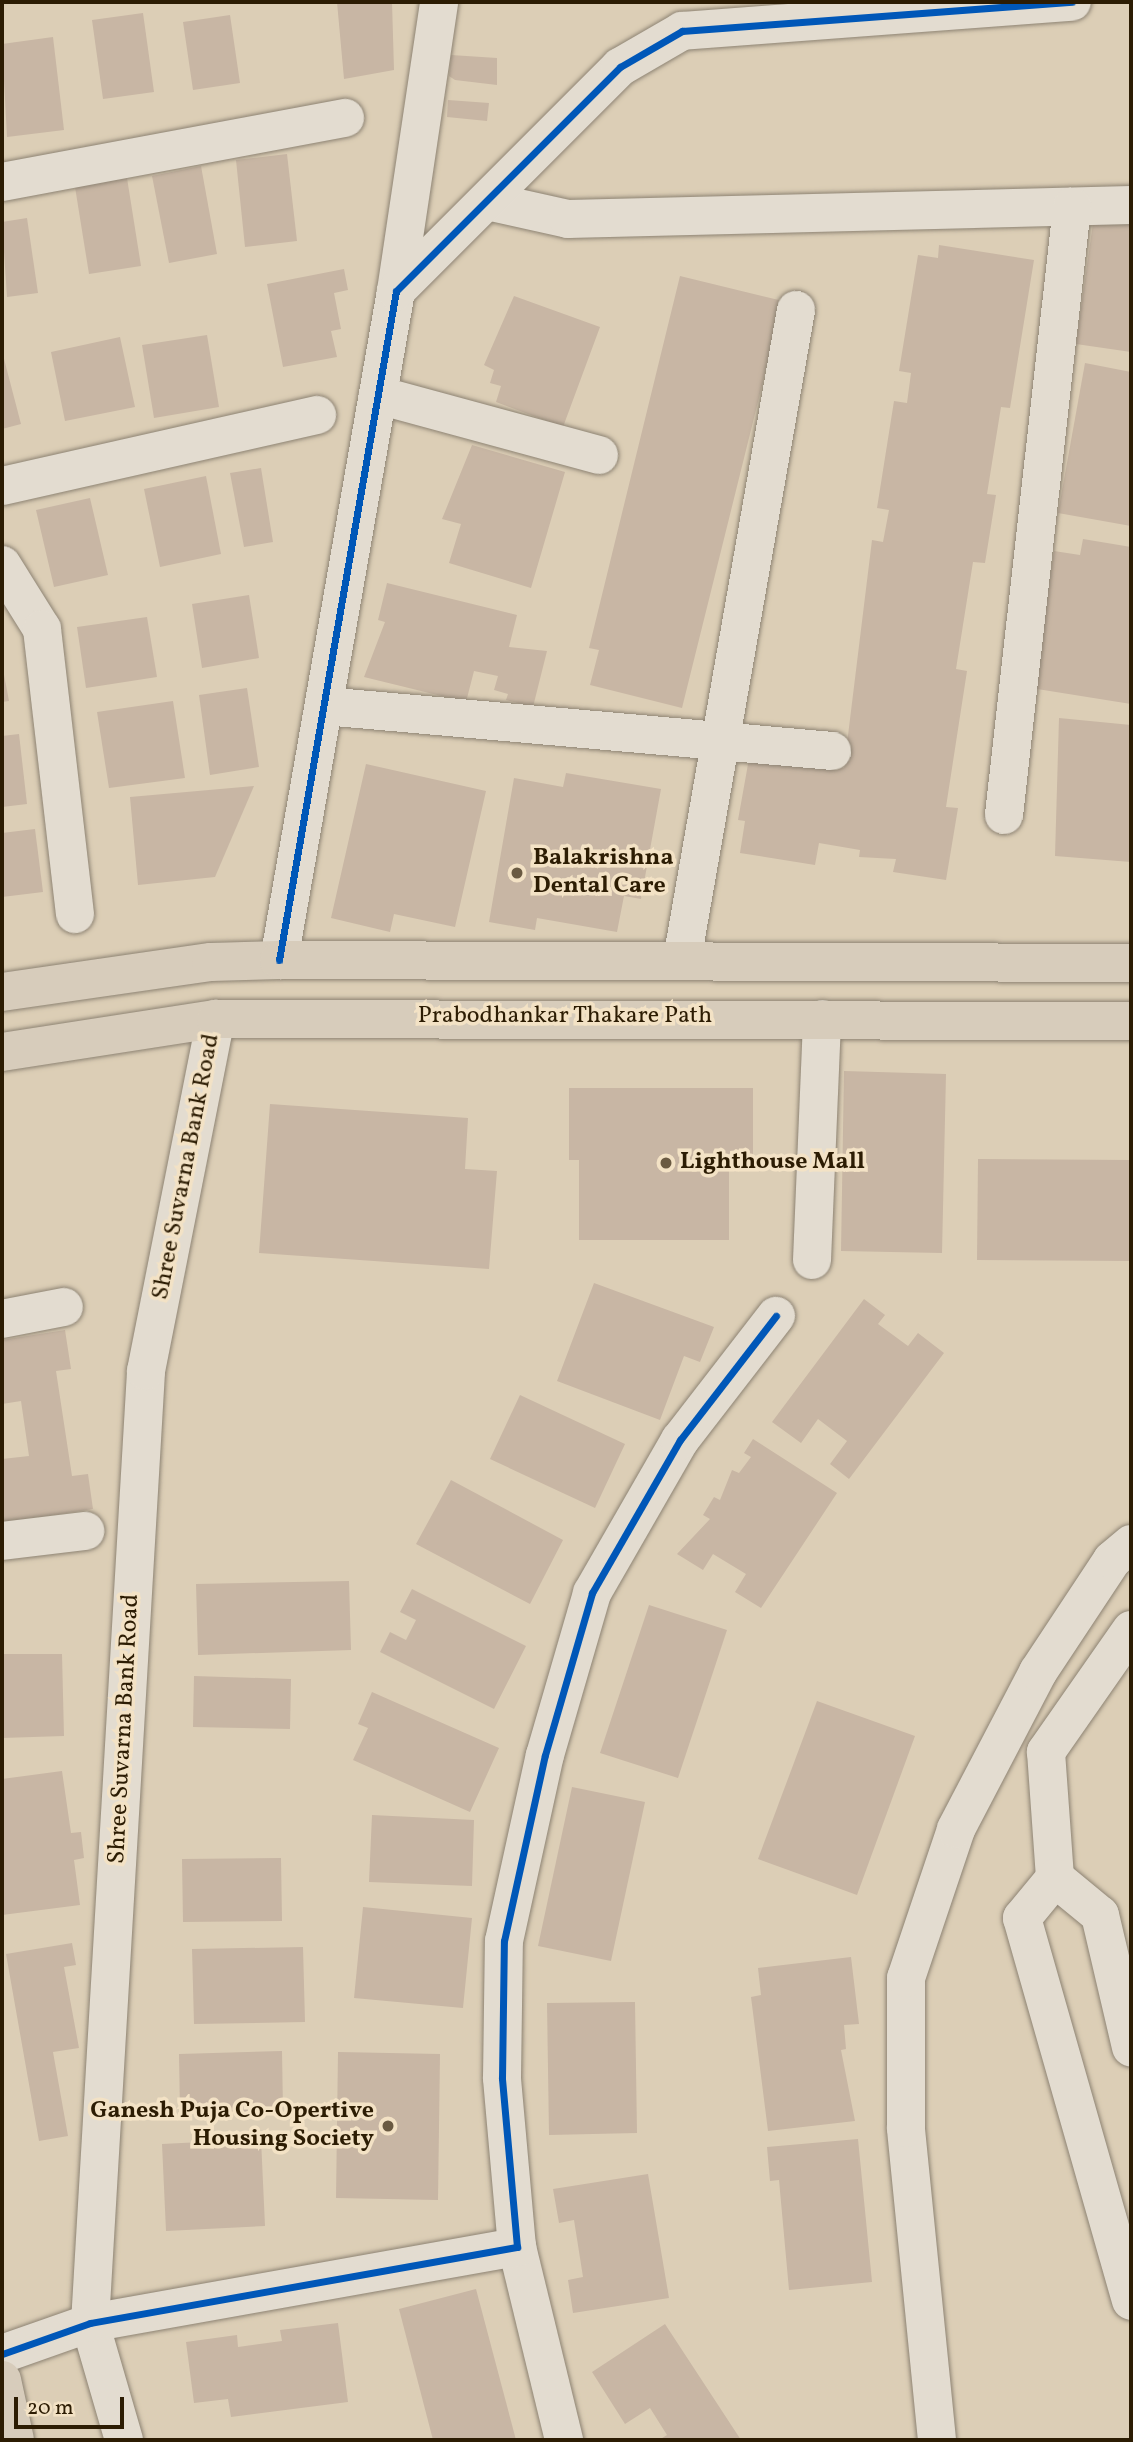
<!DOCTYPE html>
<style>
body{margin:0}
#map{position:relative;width:1133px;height:2442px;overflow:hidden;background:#dcceb6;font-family:Vollkorn,serif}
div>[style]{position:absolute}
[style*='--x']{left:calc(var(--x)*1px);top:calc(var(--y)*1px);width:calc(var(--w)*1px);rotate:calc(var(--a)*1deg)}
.building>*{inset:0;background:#c8b6a4}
.roads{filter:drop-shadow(0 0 2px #8d8373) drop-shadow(0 0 2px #8d8373)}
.minor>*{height:38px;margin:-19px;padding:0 19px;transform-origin:19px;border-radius:19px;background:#e3dcd0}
.major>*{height:38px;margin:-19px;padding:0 19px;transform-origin:19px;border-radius:19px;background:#d7ccbb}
.cycleway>*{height:7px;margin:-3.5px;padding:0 3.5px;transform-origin:3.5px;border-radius:3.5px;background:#0057b8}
.dots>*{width:19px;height:19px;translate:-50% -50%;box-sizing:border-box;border:4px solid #f3e2c5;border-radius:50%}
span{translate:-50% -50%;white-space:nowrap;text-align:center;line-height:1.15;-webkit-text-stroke:7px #f3e2c5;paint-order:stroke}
.poi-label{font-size:24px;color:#2c1c03;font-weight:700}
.left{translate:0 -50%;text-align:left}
.right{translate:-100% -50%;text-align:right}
.street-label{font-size:24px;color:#2c1c03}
.frame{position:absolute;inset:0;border:4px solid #2c1c03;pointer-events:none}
.scale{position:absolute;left:14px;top:2397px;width:110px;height:32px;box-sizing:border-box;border:4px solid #2c1c03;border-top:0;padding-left:9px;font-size:21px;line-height:24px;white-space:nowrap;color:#2c1c03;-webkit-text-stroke:5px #f3e2c5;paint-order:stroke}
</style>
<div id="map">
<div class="building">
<div style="clip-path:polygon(337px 2px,392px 2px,394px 70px,344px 79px)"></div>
<div style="clip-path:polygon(143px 13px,154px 92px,103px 99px,92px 20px)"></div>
<div style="clip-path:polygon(230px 15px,240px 83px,193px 90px,183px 22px)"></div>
<div style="clip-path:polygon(53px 37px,64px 130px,7px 137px,2px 44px)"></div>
<div style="clip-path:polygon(451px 55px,497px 58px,497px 85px,455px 80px,449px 76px)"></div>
<div style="clip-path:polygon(448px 100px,489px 103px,487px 121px,447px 117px)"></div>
<div style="clip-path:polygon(287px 154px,297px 241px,245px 247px,236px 160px)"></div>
<div style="clip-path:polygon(201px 166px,217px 254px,169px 263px,152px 176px)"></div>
<div style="clip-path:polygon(127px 178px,141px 266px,89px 274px,75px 187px)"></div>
<div style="clip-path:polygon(1094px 216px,1131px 222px,1131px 352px,1076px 344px)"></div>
<div style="clip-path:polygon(27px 218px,38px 293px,7px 297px,2px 222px)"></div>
<div style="clip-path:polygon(939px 245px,1034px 260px,1010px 408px,1001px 407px,987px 494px,996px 495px,985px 563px,973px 562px,956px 669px,967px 671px,946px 807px,958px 808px,946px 880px,893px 872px,896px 859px,859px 857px,860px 850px,819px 843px,815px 865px,740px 853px,745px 821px,738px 820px,750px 753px,844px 768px,872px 540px,883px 542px,889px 510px,877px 508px,894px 401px,907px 403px,911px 373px,899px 371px,918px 255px,938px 258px)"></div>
<div style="clip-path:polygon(344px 269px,348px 290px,334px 293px,341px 329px,331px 331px,337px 357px,283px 367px,267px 284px)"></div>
<div style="clip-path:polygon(680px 276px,783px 301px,682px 708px,590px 685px,599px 650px,589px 648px)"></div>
<div style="clip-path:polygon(514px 296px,600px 327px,563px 427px,496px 402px,501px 386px,490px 383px,494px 370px,484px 365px)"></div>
<div style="clip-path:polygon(207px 335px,219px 407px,154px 418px,142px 345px)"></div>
<div style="clip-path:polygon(120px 337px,135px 407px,65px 421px,51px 352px)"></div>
<div style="clip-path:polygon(3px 355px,21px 424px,2px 429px,2px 356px)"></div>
<div style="clip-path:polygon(1085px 363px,1131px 372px,1131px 526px,1058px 513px)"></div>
<div style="clip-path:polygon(472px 445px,565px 472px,531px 588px,449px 563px,461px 524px,442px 519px)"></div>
<div style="clip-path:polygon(261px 468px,273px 542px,244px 547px,230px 473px)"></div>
<div style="clip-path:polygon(206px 476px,221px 554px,160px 567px,144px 489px)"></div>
<div style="clip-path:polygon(90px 498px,108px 575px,54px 587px,36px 510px)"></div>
<div style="clip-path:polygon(1083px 539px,1131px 547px,1131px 704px,1031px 688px,1054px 551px,1080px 555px)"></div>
<div style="clip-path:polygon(387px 583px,517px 615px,509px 647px,547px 651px,533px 707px,506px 700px,508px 694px,494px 690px,498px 676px,474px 671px,466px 702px,364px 677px,385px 622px,378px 620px)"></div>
<div style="clip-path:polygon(249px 595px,259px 658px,202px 668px,192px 604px)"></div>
<div style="clip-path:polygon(147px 617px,157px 677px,86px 688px,77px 627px)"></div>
<div style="clip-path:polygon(2px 664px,9px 701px,2px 702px)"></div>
<div style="clip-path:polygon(247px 688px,259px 767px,210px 775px,199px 695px)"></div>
<div style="clip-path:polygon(173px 701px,185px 778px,109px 788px,97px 712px)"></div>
<div style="clip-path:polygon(1059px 718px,1131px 725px,1131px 862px,1055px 856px)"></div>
<div style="clip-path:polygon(19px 734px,27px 804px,2px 807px,2px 736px)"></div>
<div style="clip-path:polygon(366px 764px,486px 791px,455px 927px,394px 914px,390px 932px,331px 918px)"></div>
<div style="clip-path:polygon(566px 773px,661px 789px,641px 899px,624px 896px,617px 932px,537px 918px,535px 930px,489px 922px,514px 778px,563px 787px)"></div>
<div style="clip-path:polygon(254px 786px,215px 877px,138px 885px,130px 797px)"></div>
<div style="clip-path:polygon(35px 829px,43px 892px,2px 897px,2px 833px)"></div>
<div style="clip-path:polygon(844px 1071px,946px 1074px,942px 1253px,841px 1251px)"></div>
<div style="clip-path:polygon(569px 1088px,753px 1088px,753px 1166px,729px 1166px,729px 1240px,579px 1240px,579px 1160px,569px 1160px)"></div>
<div style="clip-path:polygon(270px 1104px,468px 1118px,465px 1169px,497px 1171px,489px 1269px,259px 1253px)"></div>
<div style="clip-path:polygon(978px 1159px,1131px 1160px,1131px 1261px,977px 1260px)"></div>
<div style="clip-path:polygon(594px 1283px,714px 1327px,700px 1362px,684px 1356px,660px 1420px,557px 1381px)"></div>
<div style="clip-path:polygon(864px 1299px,885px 1315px,878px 1324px,908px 1346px,918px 1333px,944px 1353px,849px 1479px,830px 1464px,847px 1441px,818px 1419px,801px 1443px,772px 1422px)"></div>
<div style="clip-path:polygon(65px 1330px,71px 1369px,56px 1371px,72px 1476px,88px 1474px,93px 1509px,2px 1523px,2px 1459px,29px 1456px,21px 1401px,2px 1404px,2px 1340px)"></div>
<div style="clip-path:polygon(520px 1395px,625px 1444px,595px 1508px,490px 1459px)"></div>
<div style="clip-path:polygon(753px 1439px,837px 1493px,761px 1608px,735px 1592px,746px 1574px,713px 1554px,703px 1570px,677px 1554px,710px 1519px,703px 1515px,714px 1497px,720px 1500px,732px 1470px,739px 1473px,751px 1457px,744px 1453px)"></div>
<div style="clip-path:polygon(451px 1480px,563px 1540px,530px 1604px,416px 1544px)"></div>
<div style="clip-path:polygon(349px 1581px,351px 1650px,198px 1655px,196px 1584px)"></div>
<div style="clip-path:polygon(412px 1589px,526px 1646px,494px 1709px,380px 1652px,390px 1632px,406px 1640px,416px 1620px,400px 1612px)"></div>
<div style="clip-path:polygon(649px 1605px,727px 1630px,678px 1778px,600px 1753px)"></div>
<div style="clip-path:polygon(2px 1654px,62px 1654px,64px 1736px,2px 1738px)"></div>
<div style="clip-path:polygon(194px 1676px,291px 1679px,290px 1729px,193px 1727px)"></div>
<div style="clip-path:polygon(372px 1692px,499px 1748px,470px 1812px,353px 1760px,368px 1728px,358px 1724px)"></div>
<div style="clip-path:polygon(817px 1701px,915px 1736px,857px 1895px,758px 1859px)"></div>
<div style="clip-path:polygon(62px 1771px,71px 1833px,81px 1832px,84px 1858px,74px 1860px,80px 1905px,2px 1915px,2px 1779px)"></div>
<div style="clip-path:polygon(572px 1787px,645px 1802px,611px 1961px,538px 1946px)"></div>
<div style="clip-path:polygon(372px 1815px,474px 1820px,472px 1886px,369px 1882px)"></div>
<div style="clip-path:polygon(281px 1858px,282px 1921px,183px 1922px,182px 1859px)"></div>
<div style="clip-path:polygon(363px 1907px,472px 1918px,463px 2008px,354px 1998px)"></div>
<div style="clip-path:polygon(72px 1943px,76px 1965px,64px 1967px,79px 2048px,53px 2052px,68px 2136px,39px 2141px,6px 1954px)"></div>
<div style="clip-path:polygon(303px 1947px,305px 2022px,194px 2024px,192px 1949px)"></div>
<div style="clip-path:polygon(851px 1957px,859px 2024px,844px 2025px,846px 2049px,841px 2050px,855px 2121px,768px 2131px,751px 1997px,761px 1995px,758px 1968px)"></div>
<div style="clip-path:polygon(635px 2002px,637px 2133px,549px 2135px,547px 2003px)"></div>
<div style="clip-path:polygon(282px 2051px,283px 2111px,180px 2113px,179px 2054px)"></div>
<div style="clip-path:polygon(338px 2052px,440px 2054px,438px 2200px,336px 2198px)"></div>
<div style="clip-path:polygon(261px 2139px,265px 2226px,166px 2231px,162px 2144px)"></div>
<div style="clip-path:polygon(858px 2139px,872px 2282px,789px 2290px,779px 2180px,770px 2181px,767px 2147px)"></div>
<div style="clip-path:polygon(648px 2174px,669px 2298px,573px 2313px,568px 2280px,583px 2277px,574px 2220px,559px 2223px,553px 2189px)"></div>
<div style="clip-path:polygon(476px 2289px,516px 2440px,433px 2440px,399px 2309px)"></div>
<div style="clip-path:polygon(338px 2323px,348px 2402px,231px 2417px,228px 2399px,194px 2403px,186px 2342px,237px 2335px,238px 2347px,282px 2341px,280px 2330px)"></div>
<div style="clip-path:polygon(665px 2324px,741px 2440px,659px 2440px,667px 2435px,650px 2408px,625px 2424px,592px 2372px)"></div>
</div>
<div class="roads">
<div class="minor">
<div style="--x:2;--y:182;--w:349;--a:-10.6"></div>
<div style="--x:487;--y:201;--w:83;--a:12.5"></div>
<div style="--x:568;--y:219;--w:563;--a:-1.42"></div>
<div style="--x:396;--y:291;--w:292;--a:-81.5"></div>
<div style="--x:378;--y:395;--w:229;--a:15.2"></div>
<div style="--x:2;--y:486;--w:323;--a:-12.7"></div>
<div style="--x:2;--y:565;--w:75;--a:58"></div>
<div style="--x:42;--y:629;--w:287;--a:83.4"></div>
<div style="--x:324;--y:706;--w:510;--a:5.06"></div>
<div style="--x:1004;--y:815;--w:612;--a:-83.62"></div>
<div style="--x:279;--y:960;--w:679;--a:-80.08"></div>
<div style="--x:396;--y:291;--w:317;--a:-45"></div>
<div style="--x:620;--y:67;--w:72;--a:-30.1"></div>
<div style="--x:682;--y:31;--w:391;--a:-4.3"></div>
<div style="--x:682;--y:960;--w:660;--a:-80.05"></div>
<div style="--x:812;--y:1260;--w:241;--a:-87.6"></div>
<div style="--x:2;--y:1319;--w:63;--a:-11"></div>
<div style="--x:2;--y:1541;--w:84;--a:-6.9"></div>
<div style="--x:1131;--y:1630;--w:149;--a:124.9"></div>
<div style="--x:1046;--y:1752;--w:126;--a:85.9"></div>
<div style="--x:1055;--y:1878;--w:58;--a:39.4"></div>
<div style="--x:1100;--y:1915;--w:136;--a:76.8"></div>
<div style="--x:1055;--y:1878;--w:52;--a:129.5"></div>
<div style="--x:1022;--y:1918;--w:398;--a:74.1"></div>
<div style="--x:517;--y:2247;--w:199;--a:76.3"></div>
<div style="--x:2;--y:2354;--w:93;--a:-19.4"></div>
<div style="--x:90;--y:2323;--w:434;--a:-10.1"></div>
<div style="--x:517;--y:2247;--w:170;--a:-95.1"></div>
<div style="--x:502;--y:2078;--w:137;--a:-89.2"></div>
<div style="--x:504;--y:1941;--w:190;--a:-77.6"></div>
<div style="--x:545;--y:1755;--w:169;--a:-73.8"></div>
<div style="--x:592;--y:1593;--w:177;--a:-60.1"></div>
<div style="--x:680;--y:1440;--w:157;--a:-52.3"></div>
<div style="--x:124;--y:2440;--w:122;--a:-106.2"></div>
<div style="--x:90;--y:2323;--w:954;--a:-86.63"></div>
<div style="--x:146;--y:1371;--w:359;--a:-78.8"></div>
<div style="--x:937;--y:2440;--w:314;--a:-95.7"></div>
<div style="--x:906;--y:2128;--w:150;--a:-90"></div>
<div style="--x:906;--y:1978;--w:157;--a:-71.4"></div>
<div style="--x:956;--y:1829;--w:177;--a:-62.4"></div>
<div style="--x:1038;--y:1672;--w:134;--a:-56.5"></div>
<div style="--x:1112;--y:1560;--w:25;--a:-40"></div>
</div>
<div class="major">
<div style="--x:2;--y:992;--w:211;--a:-8.2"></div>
<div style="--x:211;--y:962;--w:68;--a:-1.7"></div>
<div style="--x:279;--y:960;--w:852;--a:0.2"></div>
<div style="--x:2;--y:1052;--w:217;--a:-8.8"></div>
<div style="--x:216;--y:1019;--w:915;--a:0.13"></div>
<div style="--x:2;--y:2380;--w:61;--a:77.8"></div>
</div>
</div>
<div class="cycleway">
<div style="--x:279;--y:960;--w:679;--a:-80.08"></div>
<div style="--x:396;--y:291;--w:317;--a:-45"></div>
<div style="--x:620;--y:67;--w:72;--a:-30.1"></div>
<div style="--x:682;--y:31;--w:391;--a:-4.3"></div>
<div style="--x:2;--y:2354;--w:93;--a:-19.4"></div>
<div style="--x:90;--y:2323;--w:434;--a:-10.1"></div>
<div style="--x:517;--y:2247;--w:170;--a:-95.1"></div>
<div style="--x:502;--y:2078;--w:137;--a:-89.2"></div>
<div style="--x:504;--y:1941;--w:190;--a:-77.6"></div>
<div style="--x:545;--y:1755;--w:169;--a:-73.8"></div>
<div style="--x:592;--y:1593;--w:177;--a:-60.1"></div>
<div style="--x:680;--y:1440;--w:157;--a:-52.3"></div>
</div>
<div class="dots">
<div style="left:517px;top:873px;background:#6a5a42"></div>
<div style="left:666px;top:1163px;background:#6a5a42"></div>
<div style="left:388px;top:2126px;background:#6a5a42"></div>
</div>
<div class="poi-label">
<span class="left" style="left:533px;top:873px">Balakrishna<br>Dental Care</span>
<span class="left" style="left:680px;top:1163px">Lighthouse Mall</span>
<span class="right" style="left:374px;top:2126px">Ganesh Puja Co-Opertive<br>Housing Society</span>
</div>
<div class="street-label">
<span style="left:565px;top:1017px">Prabodhankar Thakare Path</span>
<span style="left:187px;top:1167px;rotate:-79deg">Shree Suvarna Bank Road</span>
<span style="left:125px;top:1729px;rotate:-87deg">Shree Suvarna Bank Road</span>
</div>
<div class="frame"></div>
<div class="scale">20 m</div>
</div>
